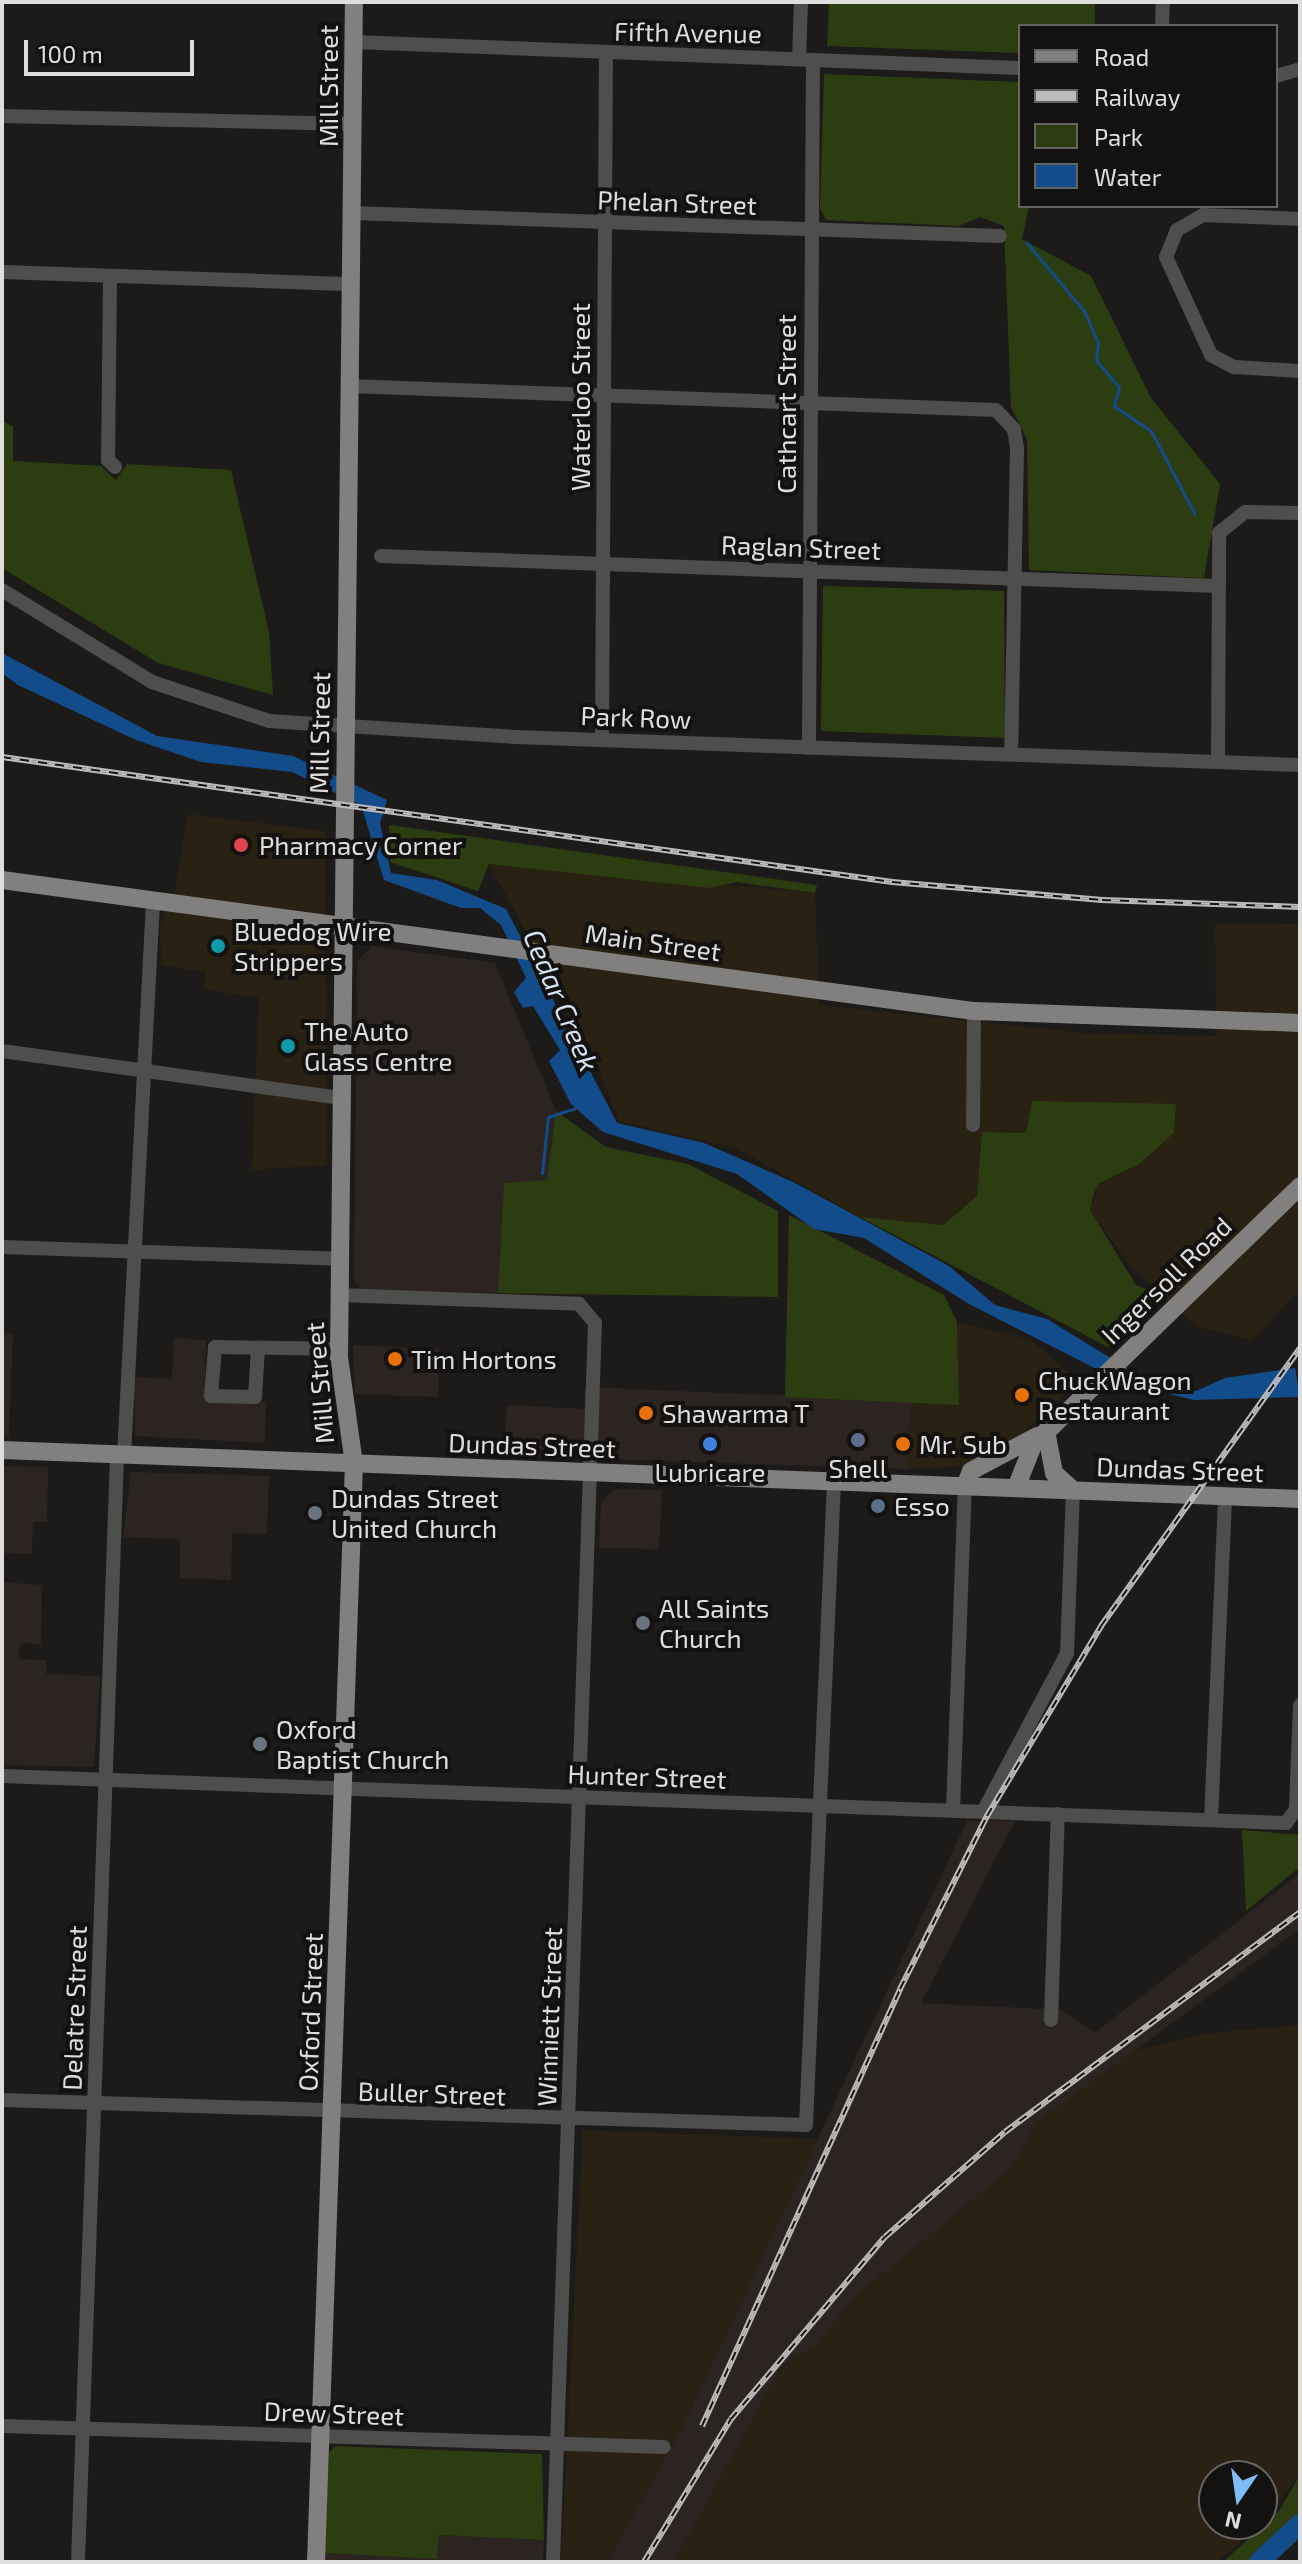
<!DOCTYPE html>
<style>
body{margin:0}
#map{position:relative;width:1302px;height:2564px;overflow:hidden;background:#1d1b1a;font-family:"Exo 2",sans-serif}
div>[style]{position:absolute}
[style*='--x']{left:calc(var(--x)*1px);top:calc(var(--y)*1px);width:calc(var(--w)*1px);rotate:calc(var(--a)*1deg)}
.built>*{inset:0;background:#2c2421}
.industrial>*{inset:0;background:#292111}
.green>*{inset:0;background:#2c3d12}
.water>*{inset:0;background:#134c8a}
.stream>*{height:3px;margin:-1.5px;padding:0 1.5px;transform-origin:1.5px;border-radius:1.5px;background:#134c8a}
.river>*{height:20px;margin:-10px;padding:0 10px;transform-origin:10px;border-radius:10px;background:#134c8a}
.minor>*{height:14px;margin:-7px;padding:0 7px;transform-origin:7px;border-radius:7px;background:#4e4e4c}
.major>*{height:18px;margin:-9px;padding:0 9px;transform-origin:9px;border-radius:9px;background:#81807e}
.rail>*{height:6px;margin-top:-3px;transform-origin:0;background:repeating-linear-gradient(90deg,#141211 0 9px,#bebcbb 0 18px);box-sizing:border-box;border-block:2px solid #bebcbb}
.dots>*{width:22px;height:22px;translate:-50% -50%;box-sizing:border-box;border:4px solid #141211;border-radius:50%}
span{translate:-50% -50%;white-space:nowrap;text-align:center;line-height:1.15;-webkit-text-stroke:8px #141211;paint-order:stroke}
.street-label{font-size:26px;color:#e0dedd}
.poi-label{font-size:26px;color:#e0dedd}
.left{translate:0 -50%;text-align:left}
.water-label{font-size:28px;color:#d5e3f5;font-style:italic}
.frame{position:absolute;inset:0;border:4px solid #e0dedd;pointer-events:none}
.legend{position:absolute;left:1018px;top:24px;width:260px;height:184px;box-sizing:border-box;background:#141211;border:2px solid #666463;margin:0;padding:10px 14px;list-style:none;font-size:24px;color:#e0dedd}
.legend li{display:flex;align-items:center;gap:16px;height:40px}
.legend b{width:40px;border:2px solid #666463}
.north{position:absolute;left:1198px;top:2460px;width:80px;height:80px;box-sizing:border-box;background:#141211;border:2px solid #666463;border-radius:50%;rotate:193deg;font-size:22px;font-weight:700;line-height:32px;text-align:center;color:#e0dedd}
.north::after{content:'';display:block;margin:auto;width:28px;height:36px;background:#7fbdfa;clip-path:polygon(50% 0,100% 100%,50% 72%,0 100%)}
.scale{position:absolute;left:24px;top:40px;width:170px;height:36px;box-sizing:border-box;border:4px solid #e0dedd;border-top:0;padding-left:10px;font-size:24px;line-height:28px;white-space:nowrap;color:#e0dedd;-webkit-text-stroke:6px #141211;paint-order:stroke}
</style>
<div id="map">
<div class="built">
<div style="clip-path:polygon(372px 946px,495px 963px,556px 1111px,547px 1181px,504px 1183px,498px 1293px,361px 1289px,354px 1281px,357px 962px)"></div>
<div style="clip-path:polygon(2px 1333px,13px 1334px,9px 1436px,2px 1436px)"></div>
<div style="clip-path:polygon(174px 1338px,206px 1340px,204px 1400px,266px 1402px,265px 1443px,135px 1436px,134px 1377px,172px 1379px)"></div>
<div style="clip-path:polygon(353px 1345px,439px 1349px,438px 1397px,355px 1394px)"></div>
<div style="clip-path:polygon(585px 1387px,911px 1401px,908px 1469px,504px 1456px,507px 1405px,584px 1409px)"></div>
<div style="clip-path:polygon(2px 1466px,48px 1467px,47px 1522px,33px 1522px,32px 1554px,2px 1553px)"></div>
<div style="clip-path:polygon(131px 1472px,269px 1476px,267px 1534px,232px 1533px,231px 1580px,180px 1578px,180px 1539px,123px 1537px)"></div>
<div style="clip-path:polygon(616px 1489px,662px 1490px,659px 1549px,599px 1548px,601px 1501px)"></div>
<div style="clip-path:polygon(2px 1582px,42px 1585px,41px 1644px,20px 1643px,19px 1659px,46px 1660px,46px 1674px,100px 1676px,94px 1767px,2px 1765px)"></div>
<div style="clip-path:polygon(967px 1821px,1015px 1821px,921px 2003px,1061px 2010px,1095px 2033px,1300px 1873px,1300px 1929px,1036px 2123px,1012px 2168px,857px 2295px,816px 2345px,781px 2368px,674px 2562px,607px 2562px,680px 2432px)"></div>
<div style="clip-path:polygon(438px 2535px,544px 2540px,543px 2562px,324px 2562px,324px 2553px,437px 2559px)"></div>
</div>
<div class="industrial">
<div style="clip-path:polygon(188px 814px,325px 831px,327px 1165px,252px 1170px,259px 998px,204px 989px,206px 972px,161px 965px,160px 925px,175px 893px)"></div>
<div style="clip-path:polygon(489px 864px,815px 893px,819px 1005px,1085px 1033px,1216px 1036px,1215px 923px,1300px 924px,1300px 1290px,1252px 1340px,1197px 1327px,1130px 1266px,1090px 1210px,1098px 1185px,1139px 1164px,1174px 1133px,1176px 1104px,1027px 1134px,982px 1132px,977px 1196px,943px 1225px,860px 1217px,736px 1148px,619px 1121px,593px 1054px)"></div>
<div style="clip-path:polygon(957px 1322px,1030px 1339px,1078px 1381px,1016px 1439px,967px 1466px,908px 1469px,911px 1401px,959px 1404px)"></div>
<div style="clip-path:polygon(1300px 2025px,1300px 2474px,1262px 2522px,1262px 2476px,1214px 2476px,1214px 2524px,1260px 2524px,1218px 2562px,674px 2562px,781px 2368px,816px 2345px,857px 2295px,1012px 2168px,1036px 2123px,1134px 2051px,1200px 2034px)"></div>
<div style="clip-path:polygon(583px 2130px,818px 2139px,680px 2432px,607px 2562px,561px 2562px)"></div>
</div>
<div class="green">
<div style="clip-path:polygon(829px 2px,1095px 2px,1095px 26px,1020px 26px,1020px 53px,827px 46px)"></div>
<div style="clip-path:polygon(824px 74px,1020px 82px,1020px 206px,1029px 206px,1022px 239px,1091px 276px,1151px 398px,1220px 484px,1204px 578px,1029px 570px,1027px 439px,1011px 407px,1004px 226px,980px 217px,959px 226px,826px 220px,820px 208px)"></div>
<div style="clip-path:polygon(2px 420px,13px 427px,13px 461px,101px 466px,116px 480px,127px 464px,231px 470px,269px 632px,273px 695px,158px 663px,2px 568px)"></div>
<div style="clip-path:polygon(823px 586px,1004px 591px,1005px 738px,821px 731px)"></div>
<div style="clip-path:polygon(389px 825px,817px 885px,815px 893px,736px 882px,709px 888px,489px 864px,478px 891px,390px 862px)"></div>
<div style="clip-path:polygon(1032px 1101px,1176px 1104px,1174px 1133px,1139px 1164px,1098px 1184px,1093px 1196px,1090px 1210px,1136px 1285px,1162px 1296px,1108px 1347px,860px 1217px,943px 1225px,977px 1196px,982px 1132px,1026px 1133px)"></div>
<div style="clip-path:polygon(556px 1111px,606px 1147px,688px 1164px,778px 1211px,778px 1297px,498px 1293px,504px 1183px,547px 1180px)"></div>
<div style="clip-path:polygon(789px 1215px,944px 1295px,957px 1322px,959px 1405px,785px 1397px)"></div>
<div style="clip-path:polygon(1242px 1830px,1300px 1835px,1300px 1867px,1246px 1911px)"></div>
<div style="clip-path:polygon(335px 2446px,542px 2454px,544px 2540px,439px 2535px,437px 2559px,324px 2553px,329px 2453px)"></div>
<div style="clip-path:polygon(1300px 2475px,1297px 2528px,1252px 2562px,1223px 2562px,1279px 2511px)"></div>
</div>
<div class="water">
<div style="clip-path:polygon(2px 653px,157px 736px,293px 756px,387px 800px,380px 823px,391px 873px,437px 880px,506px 909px,617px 1123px,704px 1143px,793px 1182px,949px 1266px,995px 1305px,1047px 1319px,1148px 1381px,1196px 1391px,1225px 1378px,1295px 1368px,1300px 1397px,1194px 1400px,1124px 1383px,969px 1304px,864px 1238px,814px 1229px,737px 1174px,603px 1132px,571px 1104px,549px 1061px,560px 1050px,533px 1006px,523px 1008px,514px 992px,526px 978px,501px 925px,480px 908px,461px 908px,384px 880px,361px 805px,292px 772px,201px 762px,136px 740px,18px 685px,2px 673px)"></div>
</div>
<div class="stream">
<div style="--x:1027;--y:243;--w:89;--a:50"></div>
<div style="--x:1084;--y:311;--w:34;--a:66"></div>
<div style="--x:1098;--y:342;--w:18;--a:96"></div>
<div style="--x:1096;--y:360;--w:35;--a:50"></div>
<div style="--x:1119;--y:387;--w:20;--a:105"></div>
<div style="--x:1114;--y:406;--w:45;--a:34"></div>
<div style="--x:1151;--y:431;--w:93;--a:62.3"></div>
<div style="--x:542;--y:1173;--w:56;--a:-83.9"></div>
<div style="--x:548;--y:1117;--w:28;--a:-18"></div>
</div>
<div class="river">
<div style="--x:1259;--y:2562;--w:56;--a:-42.8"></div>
</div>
<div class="minor">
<div style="--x:1162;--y:26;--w:24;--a:-88"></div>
<div style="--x:354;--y:42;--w:667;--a:2.24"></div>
<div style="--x:799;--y:59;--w:57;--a:-88"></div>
<div style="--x:1276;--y:76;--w:25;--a:-16"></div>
<div style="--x:2;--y:116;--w:351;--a:1.3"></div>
<div style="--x:353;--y:213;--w:647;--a:2.04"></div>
<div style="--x:1300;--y:219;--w:97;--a:-177.6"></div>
<div style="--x:1203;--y:215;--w:30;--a:150"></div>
<div style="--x:1177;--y:230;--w:29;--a:112"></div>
<div style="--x:1166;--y:257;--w:108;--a:65.3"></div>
<div style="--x:1211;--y:355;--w:26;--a:28"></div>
<div style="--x:1234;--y:367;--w:66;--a:3.5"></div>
<div style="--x:2;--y:272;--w:349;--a:2"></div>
<div style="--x:110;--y:276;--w:184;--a:90.6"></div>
<div style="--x:108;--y:460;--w:10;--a:45"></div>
<div style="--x:349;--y:386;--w:647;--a:2.12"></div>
<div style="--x:996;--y:410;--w:26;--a:47"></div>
<div style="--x:1014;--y:429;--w:19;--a:81"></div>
<div style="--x:1017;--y:448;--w:306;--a:91.1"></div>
<div style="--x:381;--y:556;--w:838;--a:2.05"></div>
<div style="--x:2;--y:590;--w:176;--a:31.5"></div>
<div style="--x:152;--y:682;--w:123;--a:18.4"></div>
<div style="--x:269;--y:721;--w:247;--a:3.7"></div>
<div style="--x:515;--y:737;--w:785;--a:2.04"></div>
<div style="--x:602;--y:740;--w:686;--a:-89.67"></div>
<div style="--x:809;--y:748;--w:688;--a:-89.67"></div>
<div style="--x:1218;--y:761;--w:228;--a:-89.7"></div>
<div style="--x:1219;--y:533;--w:33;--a:-39"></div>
<div style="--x:1245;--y:512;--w:55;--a:1"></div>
<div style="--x:2;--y:1051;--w:343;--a:7.9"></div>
<div style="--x:973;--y:1125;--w:114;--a:-89.5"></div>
<div style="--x:2;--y:1247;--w:337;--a:2"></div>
<div style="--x:339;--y:1295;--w:240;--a:2.1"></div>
<div style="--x:579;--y:1304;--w:25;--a:50"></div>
<div style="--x:595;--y:1323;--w:1240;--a:91.94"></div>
<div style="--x:258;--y:1348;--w:49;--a:93.5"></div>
<div style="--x:255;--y:1397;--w:44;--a:-178.7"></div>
<div style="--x:211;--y:1396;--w:49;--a:-85.3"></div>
<div style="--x:215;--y:1347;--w:124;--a:0.9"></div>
<div style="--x:124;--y:1455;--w:555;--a:-87"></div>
<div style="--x:2;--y:1776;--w:1285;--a:2.1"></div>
<div style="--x:1286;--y:1823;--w:17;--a:-54"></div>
<div style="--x:1296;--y:1809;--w:104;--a:-87.8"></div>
<div style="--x:953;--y:1810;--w:324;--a:-87.9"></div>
<div style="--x:984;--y:1810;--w:178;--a:-62.1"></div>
<div style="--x:1067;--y:1653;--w:163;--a:-87.9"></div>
<div style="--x:1211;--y:1820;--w:324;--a:-87.5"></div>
<div style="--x:1051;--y:2020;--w:206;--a:-88.1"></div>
<div style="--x:2;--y:2100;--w:804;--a:1.78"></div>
<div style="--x:806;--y:2125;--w:645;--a:-87.51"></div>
<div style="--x:2;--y:2426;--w:662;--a:1.82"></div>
<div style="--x:78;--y:2562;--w:1108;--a:-87.98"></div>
</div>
<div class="major">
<div style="--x:2;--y:880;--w:981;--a:7.68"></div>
<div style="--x:974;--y:1011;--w:326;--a:2.1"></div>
<div style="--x:1046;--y:1431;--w:43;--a:79.2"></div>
<div style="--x:1054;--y:1473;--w:25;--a:42"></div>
<div style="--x:2;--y:1450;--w:1299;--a:2.16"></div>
<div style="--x:965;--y:1486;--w:16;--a:-68"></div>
<div style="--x:971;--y:1471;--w:75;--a:-27.9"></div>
<div style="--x:1016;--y:1488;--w:46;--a:-68.4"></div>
<div style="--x:1033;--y:1445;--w:372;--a:-44.1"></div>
<div style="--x:316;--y:2562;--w:1099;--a:-88.02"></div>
<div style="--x:354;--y:1464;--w:108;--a:-98"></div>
<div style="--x:339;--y:1357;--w:1355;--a:-89.37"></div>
</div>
<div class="rail">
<div style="--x:2;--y:757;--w:899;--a:7.99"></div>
<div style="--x:892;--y:882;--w:211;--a:4.9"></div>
<div style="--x:1102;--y:900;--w:198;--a:2"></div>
<div style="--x:702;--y:2426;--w:480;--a:-65.6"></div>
<div style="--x:900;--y:1989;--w:194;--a:-63.3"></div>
<div style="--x:987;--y:1816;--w:222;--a:-59"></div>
<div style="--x:1101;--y:1626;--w:342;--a:-54.4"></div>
<div style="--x:644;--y:2562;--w:167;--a:-58.7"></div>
<div style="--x:731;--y:2419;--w:238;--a:-49.8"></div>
<div style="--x:885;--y:2237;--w:159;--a:-41.2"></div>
<div style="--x:1005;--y:2132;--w:368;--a:-36.7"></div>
</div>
<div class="dots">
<div style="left:241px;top:845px;background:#e0444e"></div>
<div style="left:218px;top:946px;background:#0f9aa8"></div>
<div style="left:288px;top:1046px;background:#0f9aa8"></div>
<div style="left:395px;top:1359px;background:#e8710a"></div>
<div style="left:1022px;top:1395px;background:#e8710a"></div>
<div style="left:646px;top:1413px;background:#e8710a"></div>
<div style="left:858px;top:1440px;background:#5c6f8a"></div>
<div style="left:710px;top:1444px;background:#3f7fe0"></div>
<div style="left:903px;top:1444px;background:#e8710a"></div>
<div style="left:878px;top:1506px;background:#5c6f8a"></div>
<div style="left:315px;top:1513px;background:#6b7280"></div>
<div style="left:643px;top:1623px;background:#6b7280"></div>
<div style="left:260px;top:1744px;background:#6b7280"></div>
</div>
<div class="street-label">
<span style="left:688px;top:32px;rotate:1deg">Fifth Avenue</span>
<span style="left:328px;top:86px;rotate:-90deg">Mill Street</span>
<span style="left:677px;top:202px;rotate:2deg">Phelan Street</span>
<span style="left:580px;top:397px;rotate:-90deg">Waterloo Street</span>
<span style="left:786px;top:404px;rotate:-90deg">Cathcart Street</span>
<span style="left:801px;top:547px;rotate:2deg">Raglan Street</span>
<span style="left:636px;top:717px;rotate:2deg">Park Row</span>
<span style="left:319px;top:733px;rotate:-89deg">Mill Street</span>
<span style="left:653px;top:942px;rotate:8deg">Main Street</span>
<span style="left:1166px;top:1280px;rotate:-44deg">Ingersoll Road</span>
<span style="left:319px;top:1383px;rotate:-95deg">Mill Street</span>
<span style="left:532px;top:1445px;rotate:2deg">Dundas Street</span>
<span style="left:1180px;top:1469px;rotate:2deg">Dundas Street</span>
<span style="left:647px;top:1776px;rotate:2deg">Hunter Street</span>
<span style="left:74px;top:2008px;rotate:-88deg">Delatre Street</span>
<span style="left:310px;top:2012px;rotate:-88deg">Oxford Street</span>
<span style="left:549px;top:2017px;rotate:-88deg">Winniett Street</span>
<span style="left:432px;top:2093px;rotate:2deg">Buller Street</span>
<span style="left:334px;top:2413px;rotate:2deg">Drew Street</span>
</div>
<div class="poi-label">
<span class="left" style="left:259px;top:845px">Pharmacy Corner</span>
<span class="left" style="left:234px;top:946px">Bluedog Wire<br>Strippers</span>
<span class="left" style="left:304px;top:1046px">The Auto<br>Glass Centre</span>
<span class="left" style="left:411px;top:1359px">Tim Hortons</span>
<span class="left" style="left:1038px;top:1395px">ChuckWagon<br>Restaurant</span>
<span class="left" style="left:662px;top:1413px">Shawarma T</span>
<span class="left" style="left:919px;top:1444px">Mr. Sub</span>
<span style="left:858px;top:1468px">Shell</span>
<span style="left:710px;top:1472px">Lubricare</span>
<span class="left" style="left:331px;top:1513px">Dundas Street<br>United Church</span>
<span class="left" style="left:894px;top:1506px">Esso</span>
<span class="left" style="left:659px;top:1623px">All Saints<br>Church</span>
<span class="left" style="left:276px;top:1744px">Oxford<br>Baptist Church</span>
</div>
<div class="water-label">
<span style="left:562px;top:1000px;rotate:67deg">Cedar Creek</span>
</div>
<div class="frame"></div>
<ul class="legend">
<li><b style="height:10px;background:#81807e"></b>Road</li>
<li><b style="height:10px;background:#bebcbb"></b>Railway</li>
<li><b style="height:22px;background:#2c3d12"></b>Park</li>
<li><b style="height:22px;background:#134c8a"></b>Water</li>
</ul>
<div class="north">N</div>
<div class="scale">100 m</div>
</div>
